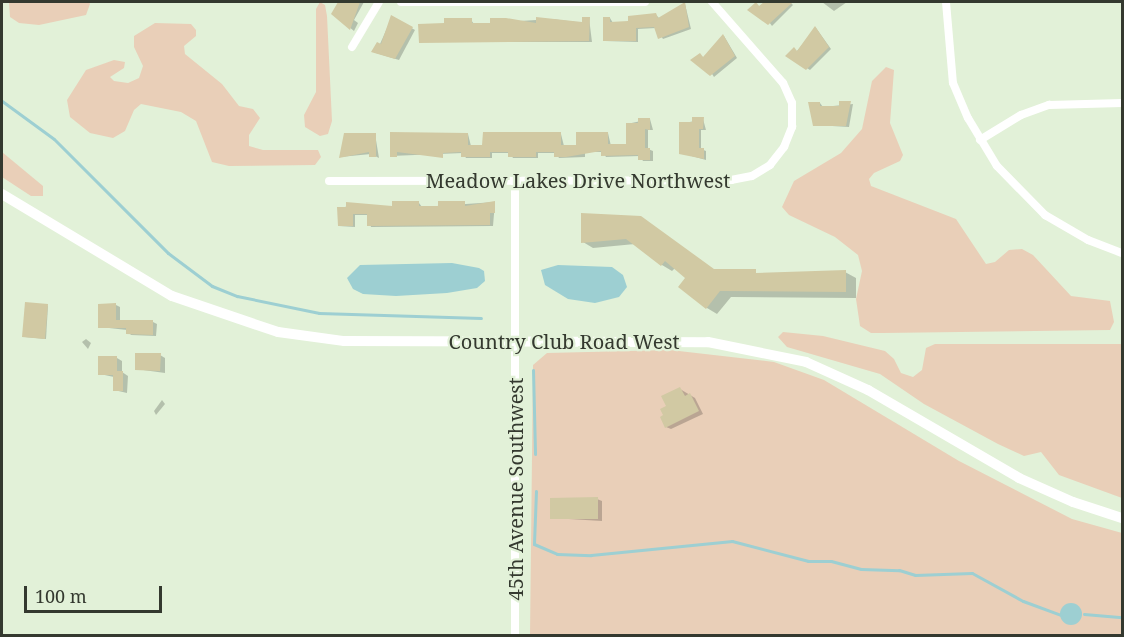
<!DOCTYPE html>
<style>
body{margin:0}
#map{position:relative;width:1124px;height:637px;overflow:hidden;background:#e2f1d8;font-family:"Noto Serif",serif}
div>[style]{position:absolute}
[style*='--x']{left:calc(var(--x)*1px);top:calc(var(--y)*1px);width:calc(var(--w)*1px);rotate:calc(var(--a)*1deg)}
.green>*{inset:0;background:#e9cfb8}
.water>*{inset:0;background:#9dcfd2}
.round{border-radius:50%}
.shadow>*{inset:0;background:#0003}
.stream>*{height:3px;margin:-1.5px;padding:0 1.5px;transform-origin:1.5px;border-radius:1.5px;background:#9dcfd2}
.building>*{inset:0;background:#d1c9a3}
.street>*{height:8px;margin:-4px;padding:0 4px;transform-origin:4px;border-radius:4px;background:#fff}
.secondary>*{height:10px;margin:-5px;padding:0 5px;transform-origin:5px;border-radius:5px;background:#fff}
span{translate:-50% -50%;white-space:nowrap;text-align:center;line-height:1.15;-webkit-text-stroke:4.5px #e2f1d8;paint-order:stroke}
.street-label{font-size:20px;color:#34392f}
.frame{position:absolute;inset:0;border:3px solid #34392f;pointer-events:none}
.scale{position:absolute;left:24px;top:586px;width:138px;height:27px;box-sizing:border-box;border:3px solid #34392f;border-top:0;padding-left:8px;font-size:18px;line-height:21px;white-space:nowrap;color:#34392f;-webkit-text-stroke:4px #e2f1d8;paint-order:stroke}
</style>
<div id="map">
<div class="green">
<div style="clip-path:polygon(9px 2px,89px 2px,90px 4px,86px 15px,39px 25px,19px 23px,10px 17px)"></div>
<div style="clip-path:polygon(320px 2px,325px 5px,327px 16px,332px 121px,328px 134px,320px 136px,305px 127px,304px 115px,316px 92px,316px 9px)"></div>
<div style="clip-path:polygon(155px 23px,191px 24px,196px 30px,196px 36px,184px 46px,185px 54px,222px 84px,239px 106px,253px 109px,260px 118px,249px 135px,249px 146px,263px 150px,318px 150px,321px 157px,315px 165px,229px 166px,212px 162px,196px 121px,181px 112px,141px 104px,134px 110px,125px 131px,113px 138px,90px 133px,70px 117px,67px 100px,86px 70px,114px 60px,125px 62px,124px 68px,110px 77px,114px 81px,128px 83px,139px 78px,143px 66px,134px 47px,134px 36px)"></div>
<div style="clip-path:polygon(886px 67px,894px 70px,890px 123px,903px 155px,900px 161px,874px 173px,869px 179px,871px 186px,956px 219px,986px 264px,995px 262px,1009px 250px,1022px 249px,1033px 255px,1071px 296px,1110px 301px,1114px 322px,1110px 330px,883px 333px,871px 333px,860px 326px,856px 299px,862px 271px,858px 255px,835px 237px,789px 215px,782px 207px,794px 181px,841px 153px,862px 129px,872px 81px)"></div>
<div style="clip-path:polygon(2px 152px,43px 186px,43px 196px,31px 196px,2px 177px)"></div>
<div style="clip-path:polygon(783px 332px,823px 336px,885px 351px,894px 359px,901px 373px,913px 377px,922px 370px,926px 348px,935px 344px,1122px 344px,1122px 498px,1059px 475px,1041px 452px,1024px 456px,998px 444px,924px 404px,880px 374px,787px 347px,778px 337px)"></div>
<div style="clip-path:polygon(670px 350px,774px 362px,824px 380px,959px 461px,1072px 519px,1122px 533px,1122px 635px,530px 636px,533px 365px,547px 353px)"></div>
</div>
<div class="water">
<div style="clip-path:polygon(452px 263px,479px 268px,484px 271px,485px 281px,477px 288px,447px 293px,396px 296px,363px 294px,353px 289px,347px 278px,360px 265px)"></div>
<div style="clip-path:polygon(558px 265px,612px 267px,623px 275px,627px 287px,619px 297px,595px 303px,568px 299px,545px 285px,541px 270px)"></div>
<div class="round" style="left:1060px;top:603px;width:22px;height:22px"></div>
</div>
<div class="shadow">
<div style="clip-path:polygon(340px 2px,364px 2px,354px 20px,358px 23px,354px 31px,333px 14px)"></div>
<div style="clip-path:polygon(765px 2px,790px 2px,793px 5px,772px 26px,756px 4px,760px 7px)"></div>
<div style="clip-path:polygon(822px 2px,847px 2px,834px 11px)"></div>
<div style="clip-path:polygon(685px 4px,691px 29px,663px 39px,656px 28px,638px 29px,638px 42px,605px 41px,610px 18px,613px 23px,630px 23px,656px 15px,660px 19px)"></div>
<div style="clip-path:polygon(392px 17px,415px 30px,399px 60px,376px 53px)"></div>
<div style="clip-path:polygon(589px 18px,592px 42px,420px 42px,445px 25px,471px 20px,474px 24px,552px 19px,584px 23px)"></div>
<div style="clip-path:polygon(816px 28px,831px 49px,810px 70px,788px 56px,797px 51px)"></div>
<div style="clip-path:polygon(724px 36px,737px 58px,714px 77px,700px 55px,704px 58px)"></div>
<div style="clip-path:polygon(820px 103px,823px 107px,853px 104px,849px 127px,815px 125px)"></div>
<div style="clip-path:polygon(650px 119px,653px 130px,648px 130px,648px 149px,653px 151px,653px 161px,643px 161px,640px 156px,606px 157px,603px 152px,585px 152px,585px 157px,559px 158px,556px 153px,538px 153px,538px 158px,513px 158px,510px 153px,492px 153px,492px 158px,466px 158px,463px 153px,391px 156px,391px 134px,468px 134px,471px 146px,484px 146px,561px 134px,564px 146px,577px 146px,608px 133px,611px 146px,627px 146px,627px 124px)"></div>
<div style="clip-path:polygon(703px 119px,706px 130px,701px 130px,701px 149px,706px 151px,706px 160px,681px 153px,681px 124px)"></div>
<div style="clip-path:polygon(375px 134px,379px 158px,371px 154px,340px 157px)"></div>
<div style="clip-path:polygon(495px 202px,493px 226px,371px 227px,368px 215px,355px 215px,355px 227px,339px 226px,347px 203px,394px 208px,419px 203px,422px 207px)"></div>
<div style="clip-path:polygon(582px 215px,716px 271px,762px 274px,845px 272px,856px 278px,856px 298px,731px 297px,717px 314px,707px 308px,687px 277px,675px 268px,672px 271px,662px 265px,635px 244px,593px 248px,583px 242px)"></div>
<div style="clip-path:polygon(48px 305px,46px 339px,25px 337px)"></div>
<div style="clip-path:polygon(116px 305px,120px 307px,120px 321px,153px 322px,157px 324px,156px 336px,131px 335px,127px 330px,100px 327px)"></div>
<div style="clip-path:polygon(86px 339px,91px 343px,88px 349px,82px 342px)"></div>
<div style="clip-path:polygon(160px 355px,165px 358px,165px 373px,136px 369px)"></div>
<div style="clip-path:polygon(117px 358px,122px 361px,122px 372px,128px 376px,127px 393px,114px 390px,114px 377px,100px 374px)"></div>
<div style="clip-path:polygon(680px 389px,695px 398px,703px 414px,671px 429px,666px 427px,665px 416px)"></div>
<div style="clip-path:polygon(162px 400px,165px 404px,156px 415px,154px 411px)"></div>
<div style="clip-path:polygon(597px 499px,602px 501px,602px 521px,552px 518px)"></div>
</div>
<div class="stream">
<div style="--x:2;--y:101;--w:64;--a:36.2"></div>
<div style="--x:54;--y:139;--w:161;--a:45"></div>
<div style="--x:168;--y:253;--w:55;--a:36.9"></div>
<div style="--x:212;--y:286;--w:27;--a:22"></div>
<div style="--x:237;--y:296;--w:84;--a:11.7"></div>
<div style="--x:319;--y:313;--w:162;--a:1.8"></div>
<div style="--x:533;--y:370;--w:84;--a:88.6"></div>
<div style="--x:536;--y:491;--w:53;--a:92.2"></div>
<div style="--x:534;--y:544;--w:25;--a:23"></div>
<div style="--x:557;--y:554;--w:34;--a:2"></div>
<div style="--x:591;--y:555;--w:142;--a:-5.7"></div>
<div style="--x:732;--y:541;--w:79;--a:14.7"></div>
<div style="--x:808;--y:561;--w:23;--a:0"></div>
<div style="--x:831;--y:561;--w:31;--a:15"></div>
<div style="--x:861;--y:569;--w:38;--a:2"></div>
<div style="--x:899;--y:570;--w:17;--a:17"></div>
<div style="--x:915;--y:575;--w:57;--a:-2"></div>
<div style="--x:972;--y:573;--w:58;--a:28.8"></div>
<div style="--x:1023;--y:601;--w:40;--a:20.2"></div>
<div style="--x:1084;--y:614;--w:38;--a:5"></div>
</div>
<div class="building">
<div style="clip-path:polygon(338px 2px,360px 2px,350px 30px,331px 14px)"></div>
<div style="clip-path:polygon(685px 2px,689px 27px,658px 39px,654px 27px,636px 28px,636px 41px,603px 41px,603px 17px,610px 17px,610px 22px,628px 21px,628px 16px,656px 13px,658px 18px)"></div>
<div style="clip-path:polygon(756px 2px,759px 6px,764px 2px,793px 2px,768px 25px,747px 10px)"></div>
<div style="clip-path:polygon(391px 15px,413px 27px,395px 59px,371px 52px,377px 42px,381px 44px)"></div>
<div style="clip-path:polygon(536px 17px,582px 22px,582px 17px,590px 17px,589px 41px,419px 43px,418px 24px,444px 23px,444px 18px,472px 18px,472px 23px,490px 23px,490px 18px,506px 18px,536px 23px)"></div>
<div style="clip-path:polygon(815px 26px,829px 47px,806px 70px,785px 56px,794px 47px,797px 51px)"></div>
<div style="clip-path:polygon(723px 34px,735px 56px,710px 76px,690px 60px,700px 53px,703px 57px)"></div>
<div style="clip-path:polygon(839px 101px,851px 101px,846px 126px,813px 126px,808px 102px,820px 102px,820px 106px,839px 106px)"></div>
<div style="clip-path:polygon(692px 117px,704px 117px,703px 129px,699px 129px,699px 148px,704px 148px,704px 159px,679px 154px,679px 122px,692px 122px)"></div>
<div style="clip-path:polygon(638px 118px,650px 118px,650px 130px,645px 129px,645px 148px,650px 148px,650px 160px,638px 160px,638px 155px,601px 156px,601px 151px,566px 157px,554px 157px,554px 152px,536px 152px,536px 157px,508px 157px,508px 152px,490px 152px,490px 157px,461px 157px,461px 152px,443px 153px,443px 158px,397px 152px,397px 157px,390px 157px,390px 132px,468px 133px,468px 145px,482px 145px,483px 132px,561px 132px,561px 145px,576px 145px,576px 132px,608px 132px,608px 144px,626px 144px,626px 123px,638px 123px)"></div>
<div style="clip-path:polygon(344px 133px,376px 133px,376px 157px,369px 157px,369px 152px,339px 158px)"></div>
<div style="clip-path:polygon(392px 201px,419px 201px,419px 206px,438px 206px,438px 201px,465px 201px,465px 206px,495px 201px,495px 213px,490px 213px,490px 225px,367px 226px,367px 214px,353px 214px,353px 226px,338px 226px,337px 207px,346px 207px,346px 202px,392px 206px)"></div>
<div style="clip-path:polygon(581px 213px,641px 216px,714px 269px,756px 269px,756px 273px,846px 270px,846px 292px,720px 291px,706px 309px,678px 287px,685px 278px,665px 261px,661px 266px,626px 239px,581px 243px)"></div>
<div style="clip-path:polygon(25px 302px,48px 304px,45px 339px,22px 337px)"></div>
<div style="clip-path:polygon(116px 303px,116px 320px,153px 320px,153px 335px,126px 334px,126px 328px,98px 328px,98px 304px)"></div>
<div style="clip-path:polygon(135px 353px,161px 353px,160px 371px,135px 370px)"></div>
<div style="clip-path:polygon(98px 356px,117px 356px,117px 371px,123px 371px,123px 391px,113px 391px,113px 375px,98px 375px)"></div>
<div style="clip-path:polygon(680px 387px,685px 396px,690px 393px,699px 411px,665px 428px,660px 417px,663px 415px,660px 409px,666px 406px,661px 396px)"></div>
<div style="clip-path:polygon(598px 497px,598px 519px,550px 519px,550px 498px)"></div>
</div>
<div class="street">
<div style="--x:401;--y:2;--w:244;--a:0"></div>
<div style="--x:946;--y:2;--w:81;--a:85.1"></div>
<div style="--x:953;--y:83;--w:38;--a:67"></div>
<div style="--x:968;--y:118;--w:56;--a:58.9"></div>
<div style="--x:997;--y:166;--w:69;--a:45.6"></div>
<div style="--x:1045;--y:215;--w:50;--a:30.2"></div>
<div style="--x:1088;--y:240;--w:36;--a:21"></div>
<div style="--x:352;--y:47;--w:52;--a:-59"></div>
<div style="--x:980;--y:140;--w:48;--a:-31.4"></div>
<div style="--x:1021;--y:115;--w:30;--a:-20"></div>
<div style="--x:1049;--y:105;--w:73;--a:-1.6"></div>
<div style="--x:329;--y:181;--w:402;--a:-0.1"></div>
<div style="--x:731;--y:180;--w:21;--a:-11"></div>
<div style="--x:752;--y:176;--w:21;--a:-31"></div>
<div style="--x:770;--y:165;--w:23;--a:-52"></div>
<div style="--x:784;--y:147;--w:22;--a:-68"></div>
<div style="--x:792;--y:127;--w:24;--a:-90"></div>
<div style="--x:792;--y:103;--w:22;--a:-114"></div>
<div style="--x:783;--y:83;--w:108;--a:-131.2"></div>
<div style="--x:515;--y:636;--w:456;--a:-90"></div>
</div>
<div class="secondary">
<div style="--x:2;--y:194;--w:198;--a:31"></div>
<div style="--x:172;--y:296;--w:112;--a:18.8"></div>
<div style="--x:278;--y:332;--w:67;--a:7.8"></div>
<div style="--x:344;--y:341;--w:364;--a:0.2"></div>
<div style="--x:708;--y:342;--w:100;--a:11.5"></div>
<div style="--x:806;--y:362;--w:68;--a:24.3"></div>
<div style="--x:868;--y:390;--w:175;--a:30.2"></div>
<div style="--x:1019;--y:478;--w:59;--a:24"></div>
<div style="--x:1073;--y:502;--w:52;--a:18.1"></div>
</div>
<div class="street-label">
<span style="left:578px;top:180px">Meadow Lakes Drive Northwest</span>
<span style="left:564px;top:341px">Country Club Road West</span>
<span style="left:515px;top:489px;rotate:-90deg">45th Avenue Southwest</span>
</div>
<div class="frame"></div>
<div class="scale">100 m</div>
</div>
